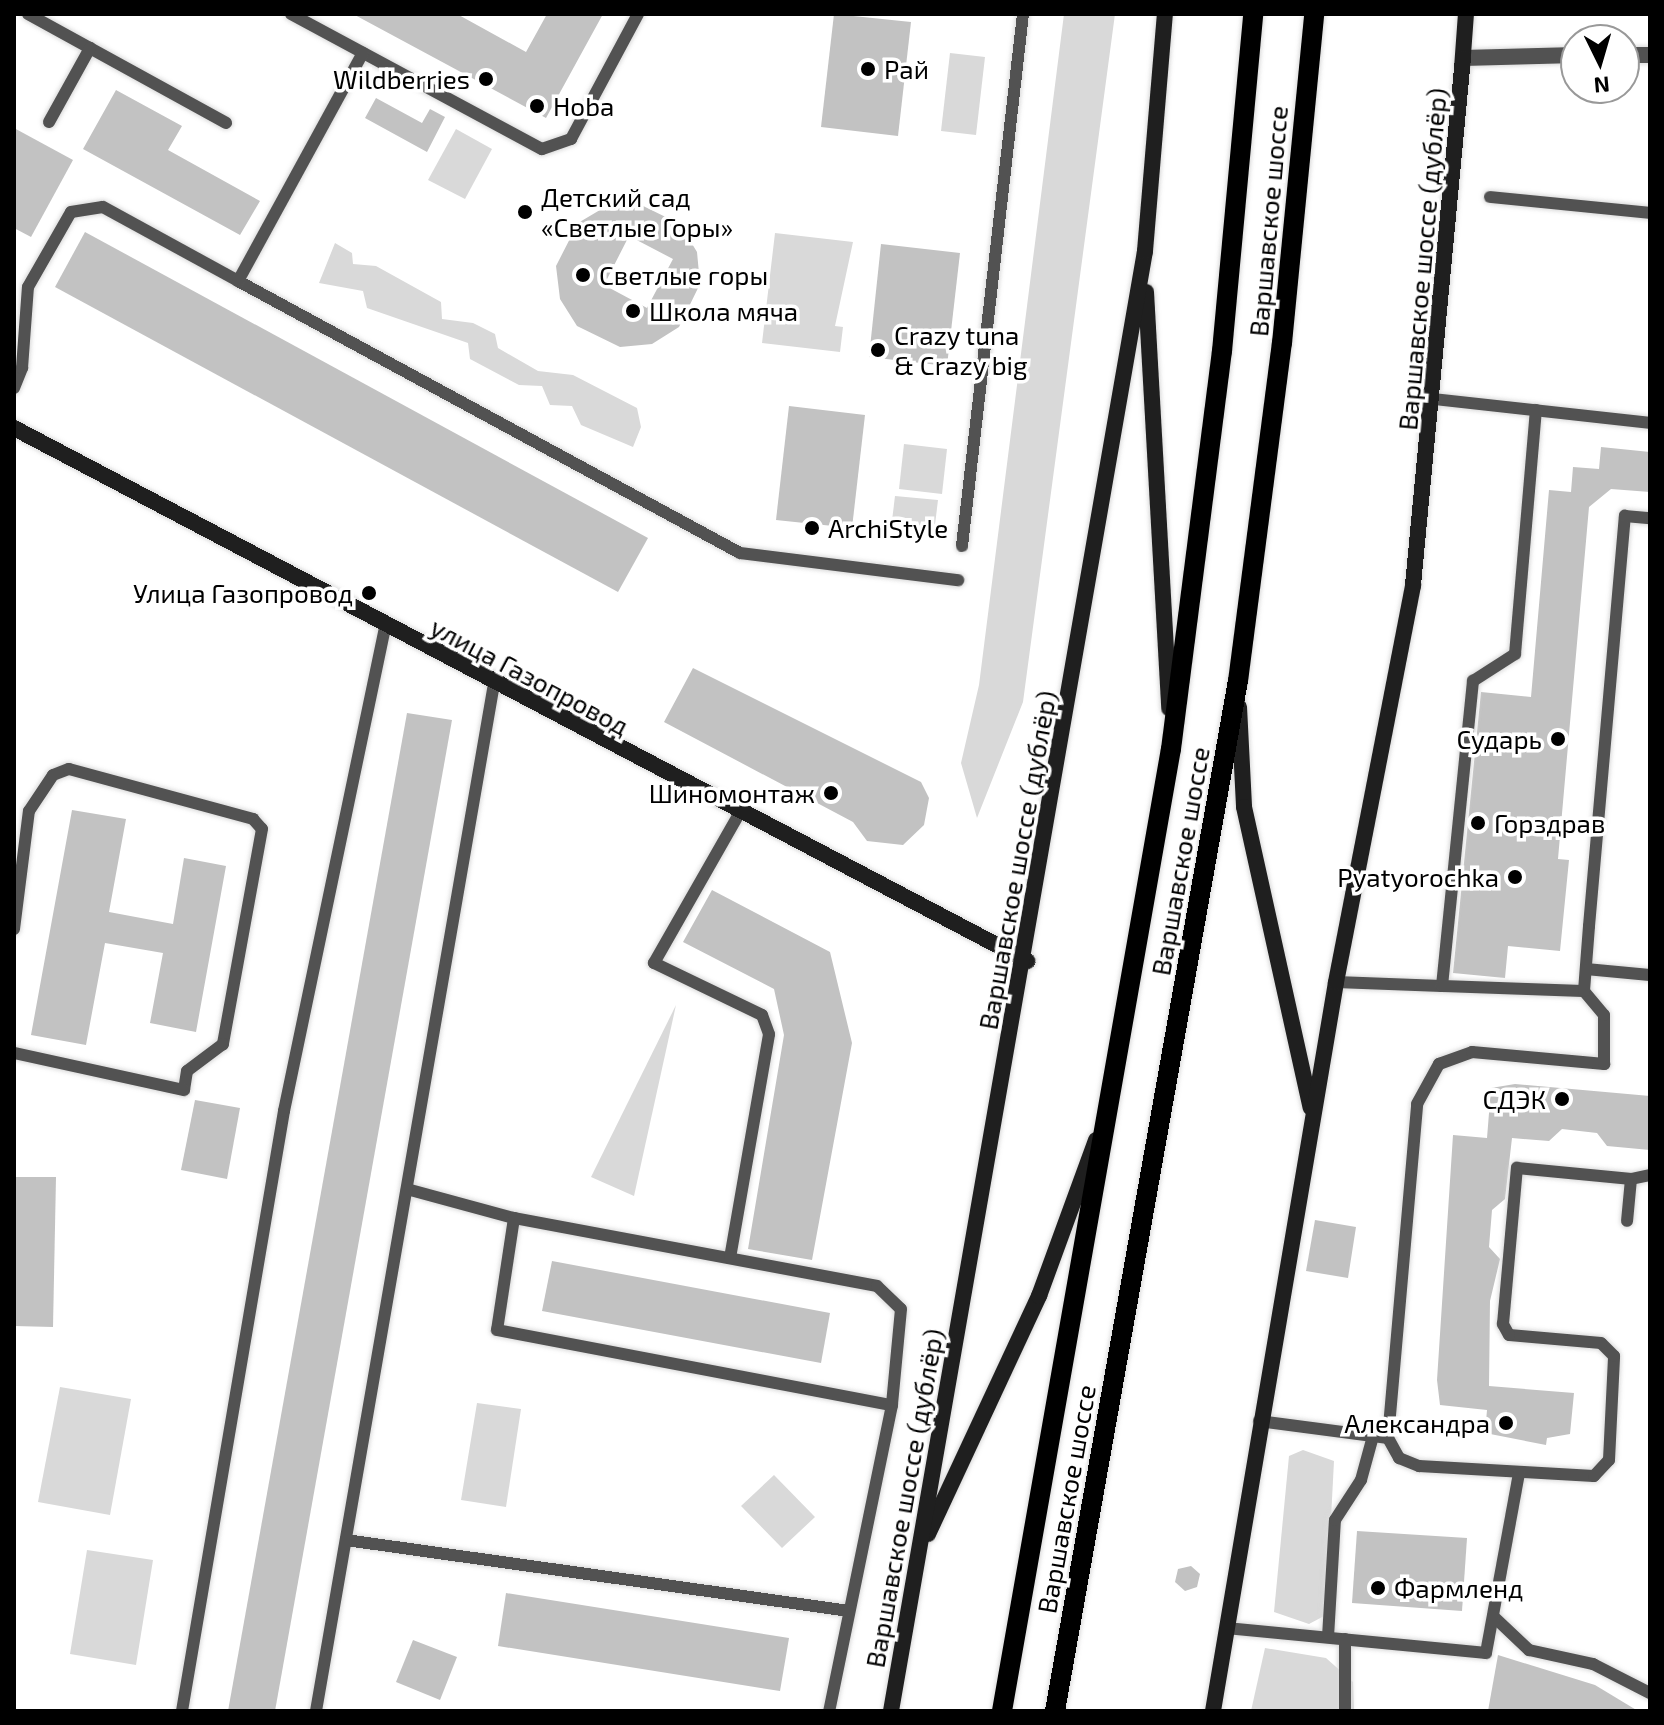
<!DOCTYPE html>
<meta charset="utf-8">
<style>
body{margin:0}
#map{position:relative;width:1664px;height:1725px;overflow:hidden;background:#fff;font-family:"Exo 2",sans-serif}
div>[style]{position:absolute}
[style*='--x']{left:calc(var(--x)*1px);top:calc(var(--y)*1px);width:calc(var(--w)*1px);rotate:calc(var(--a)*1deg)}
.green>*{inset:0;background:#d9d9d9}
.building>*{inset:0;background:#c2c2c2}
.roads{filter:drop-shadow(0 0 2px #dbdbdb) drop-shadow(0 0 2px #dbdbdb)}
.lane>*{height:12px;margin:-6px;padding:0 6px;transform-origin:6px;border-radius:6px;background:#525252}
.street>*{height:16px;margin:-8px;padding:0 8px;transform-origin:8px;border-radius:8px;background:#525252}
.secondary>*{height:16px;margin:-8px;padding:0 8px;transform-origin:8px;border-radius:8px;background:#1f1f1f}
.primary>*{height:20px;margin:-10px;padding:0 10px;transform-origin:10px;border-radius:10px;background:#000}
.dots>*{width:22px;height:22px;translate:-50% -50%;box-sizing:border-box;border:4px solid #fff;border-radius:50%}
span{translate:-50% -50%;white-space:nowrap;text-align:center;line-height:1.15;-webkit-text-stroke:7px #fff;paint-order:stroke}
.poi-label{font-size:26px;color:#000}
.left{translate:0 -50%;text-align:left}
.right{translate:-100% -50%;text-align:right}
.street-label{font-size:26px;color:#000}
.frame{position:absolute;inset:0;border:16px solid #000;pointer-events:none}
.north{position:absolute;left:1560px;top:24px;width:80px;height:80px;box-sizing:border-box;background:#fff;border:2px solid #999;border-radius:50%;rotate:175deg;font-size:22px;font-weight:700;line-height:32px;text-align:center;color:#000}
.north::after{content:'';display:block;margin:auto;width:28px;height:36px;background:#000;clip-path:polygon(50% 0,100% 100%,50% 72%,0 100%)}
</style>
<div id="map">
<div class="green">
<div style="clip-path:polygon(1064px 14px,1115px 14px,1023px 702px,977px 818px,961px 763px,979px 685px)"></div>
<div style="clip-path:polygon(950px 53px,985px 57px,976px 135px,941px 131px)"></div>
<div style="clip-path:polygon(456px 129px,492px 149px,465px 199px,428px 180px)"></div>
<div style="clip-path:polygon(775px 233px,853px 242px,835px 326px,843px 327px,840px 352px,762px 343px)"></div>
<div style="clip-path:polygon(335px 243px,352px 253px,353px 264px,376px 266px,441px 302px,442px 319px,473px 323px,495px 334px,498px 348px,538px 371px,573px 375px,637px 408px,641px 427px,633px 447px,581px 425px,572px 406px,550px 405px,542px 386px,519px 385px,470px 359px,468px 343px,367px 308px,363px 291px,319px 283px)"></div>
<div style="clip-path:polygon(904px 444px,947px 449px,942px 494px,899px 489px)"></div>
<div style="clip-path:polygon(895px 496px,938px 500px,934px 533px,891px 529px)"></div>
<div style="clip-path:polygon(676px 1005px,634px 1196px,591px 1177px)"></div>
<div style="clip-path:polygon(60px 1387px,131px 1399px,110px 1515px,38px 1502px)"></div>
<div style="clip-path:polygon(477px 1403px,521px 1409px,506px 1507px,461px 1500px)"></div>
<div style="clip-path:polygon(1303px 1450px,1334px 1461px,1326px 1615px,1309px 1624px,1274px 1612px,1289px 1456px)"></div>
<div style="clip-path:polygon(774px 1475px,815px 1517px,782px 1548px,741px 1506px)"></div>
<div style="clip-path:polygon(87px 1550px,153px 1560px,136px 1665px,70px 1654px)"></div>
<div style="clip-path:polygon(1265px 1648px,1326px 1658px,1353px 1682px,1354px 1711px,1251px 1711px)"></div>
</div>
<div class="building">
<div style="clip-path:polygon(353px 14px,457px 14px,526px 52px,547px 14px,603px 14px,546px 118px)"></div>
<div style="clip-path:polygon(834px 14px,911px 22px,898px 136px,821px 127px)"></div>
<div style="clip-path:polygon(116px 90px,182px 126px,168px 150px,260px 201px,240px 235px,83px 149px)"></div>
<div style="clip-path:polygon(376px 98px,422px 123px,430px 109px,445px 117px,427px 152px,365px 118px)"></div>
<div style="clip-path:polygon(14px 128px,73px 160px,31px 237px,14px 228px)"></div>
<div style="clip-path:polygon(evenodd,637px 203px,680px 224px,697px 252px,700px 284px,679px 327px,652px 344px,620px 347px,577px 326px,560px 299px,556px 266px,578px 223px,605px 207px,637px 203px,629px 236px,673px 259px,647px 308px,604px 285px,629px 236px)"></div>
<div style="clip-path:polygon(85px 232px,648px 538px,618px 592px,55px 287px)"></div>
<div style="clip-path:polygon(881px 244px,960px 253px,947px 366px,869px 357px)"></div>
<div style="clip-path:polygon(789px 406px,865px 415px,852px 528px,776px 520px)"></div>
<div style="clip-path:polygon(1601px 447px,1650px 452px,1650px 492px,1611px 489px,1589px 507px,1558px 859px,1569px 860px,1560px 951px,1508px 946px,1505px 978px,1453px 973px,1481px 692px,1531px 697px,1549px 490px,1571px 492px,1573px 467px,1599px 469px)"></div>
<div style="clip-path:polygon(693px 668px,921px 782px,929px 798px,924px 825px,903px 845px,867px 841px,853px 822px,664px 722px)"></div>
<div style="clip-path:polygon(407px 713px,452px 720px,275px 1711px,228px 1711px)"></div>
<div style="clip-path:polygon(72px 810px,126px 819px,109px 912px,173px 924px,184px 858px,226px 866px,196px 1032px,150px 1023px,163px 953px,105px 943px,86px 1045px,31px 1035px)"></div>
<div style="clip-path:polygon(712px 890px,830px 952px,852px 1043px,812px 1260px,748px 1249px,784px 1035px,774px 989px,683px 942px)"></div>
<div style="clip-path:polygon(1515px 1084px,1650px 1096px,1650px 1150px,1607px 1146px,1597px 1133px,1562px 1129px,1549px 1141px,1512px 1138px,1505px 1199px,1492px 1210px,1489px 1247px,1500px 1259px,1490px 1301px,1489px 1386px,1574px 1393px,1570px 1434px,1547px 1438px,1546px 1445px,1485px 1433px,1487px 1410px,1440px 1405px,1437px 1380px,1453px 1135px,1487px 1138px,1491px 1088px)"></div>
<div style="clip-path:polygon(195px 1100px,240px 1108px,227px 1179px,181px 1170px)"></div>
<div style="clip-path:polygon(14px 1177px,56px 1177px,53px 1327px,14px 1326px)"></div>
<div style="clip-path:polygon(1315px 1220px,1356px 1227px,1348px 1278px,1306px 1271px)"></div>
<div style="clip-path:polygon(552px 1261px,830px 1313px,821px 1363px,542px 1311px)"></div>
<div style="clip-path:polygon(1357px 1531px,1467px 1538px,1462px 1611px,1352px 1603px)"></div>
<div style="clip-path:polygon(1191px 1566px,1200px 1574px,1197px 1587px,1185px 1591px,1175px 1582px,1178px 1569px)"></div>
<div style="clip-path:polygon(506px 1593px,789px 1638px,780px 1691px,498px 1646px)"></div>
<div style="clip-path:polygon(413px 1640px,457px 1657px,440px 1700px,396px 1682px)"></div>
<div style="clip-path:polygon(1498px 1655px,1595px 1685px,1638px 1711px,1488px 1711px)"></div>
</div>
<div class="roads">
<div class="lane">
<div style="--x:28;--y:14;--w:226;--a:28.8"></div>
<div style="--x:291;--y:14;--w:285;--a:28.3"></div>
<div style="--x:542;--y:149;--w:31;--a:-19"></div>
<div style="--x:571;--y:139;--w:142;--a:-61.8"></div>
<div style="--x:49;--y:122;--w:85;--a:-61"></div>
<div style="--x:1490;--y:197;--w:161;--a:5.7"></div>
<div style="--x:238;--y:281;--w:571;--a:28.45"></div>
<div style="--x:740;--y:553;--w:220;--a:7.1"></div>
<div style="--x:14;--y:388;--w:22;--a:-68"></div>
<div style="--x:22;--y:368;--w:81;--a:-85.8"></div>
<div style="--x:28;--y:287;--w:86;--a:-60.2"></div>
<div style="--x:71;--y:212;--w:32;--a:-9"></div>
<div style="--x:103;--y:207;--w:154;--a:28.7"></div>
<div style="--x:238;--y:281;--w:260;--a:-61.3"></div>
<div style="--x:1434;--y:399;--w:217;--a:6.3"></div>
<div style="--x:962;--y:546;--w:535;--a:-83.46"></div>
<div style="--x:14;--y:929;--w:119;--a:-82.8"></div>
<div style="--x:29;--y:811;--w:43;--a:-56.3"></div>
<div style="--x:53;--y:775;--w:17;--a:-21"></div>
<div style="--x:69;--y:769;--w:191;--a:15.2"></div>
<div style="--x:253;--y:819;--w:13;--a:48"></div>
<div style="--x:262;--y:829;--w:219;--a:100.3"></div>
<div style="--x:223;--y:1044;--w:45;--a:143.1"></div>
<div style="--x:187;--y:1071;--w:19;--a:99"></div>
<div style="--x:184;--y:1090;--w:174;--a:-167.7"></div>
<div style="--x:1586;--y:969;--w:64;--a:5.4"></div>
<div style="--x:1336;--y:982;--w:106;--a:2.2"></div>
<div style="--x:1442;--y:986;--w:307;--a:-84.2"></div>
<div style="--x:1473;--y:681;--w:50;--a:-32.7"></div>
<div style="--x:1515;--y:654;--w:245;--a:-85.1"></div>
<div style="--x:1442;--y:986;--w:142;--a:2"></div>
<div style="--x:1631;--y:1179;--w:19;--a:-12"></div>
<div style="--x:407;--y:1189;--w:111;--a:15.2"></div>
<div style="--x:514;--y:1218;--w:369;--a:10.6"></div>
<div style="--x:877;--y:1286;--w:33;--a:44"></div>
<div style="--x:901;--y:1309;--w:96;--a:95.4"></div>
<div style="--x:892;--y:1405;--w:312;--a:101.6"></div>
<div style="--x:514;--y:1218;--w:113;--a:98.6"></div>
<div style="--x:497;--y:1330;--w:402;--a:10.8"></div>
<div style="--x:730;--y:1258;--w:227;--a:-80.1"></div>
<div style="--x:769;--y:1034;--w:20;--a:-110"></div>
<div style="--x:762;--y:1015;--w:120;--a:-154.3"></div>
<div style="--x:654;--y:963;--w:174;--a:-60.3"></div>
<div style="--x:1259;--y:1421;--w:130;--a:7.5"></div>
<div style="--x:1388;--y:1438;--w:335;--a:-85"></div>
<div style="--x:1417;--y:1104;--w:46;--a:-61.2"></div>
<div style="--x:1439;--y:1064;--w:35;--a:-20"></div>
<div style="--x:1472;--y:1052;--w:133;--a:5.2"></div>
<div style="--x:1604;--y:1064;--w:49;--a:-90"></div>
<div style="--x:1604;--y:1015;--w:31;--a:-130"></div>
<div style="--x:1584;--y:991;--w:65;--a:-85.6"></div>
<div style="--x:1589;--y:926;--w:412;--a:-85"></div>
<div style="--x:1625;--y:516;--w:25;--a:5"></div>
<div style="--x:1388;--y:1438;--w:23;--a:61"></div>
<div style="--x:1399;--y:1458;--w:22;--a:22"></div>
<div style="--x:1419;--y:1466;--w:175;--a:3.3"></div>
<div style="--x:1594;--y:1476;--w:22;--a:-47"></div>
<div style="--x:1609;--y:1460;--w:104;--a:-87.2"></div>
<div style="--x:1614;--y:1356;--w:18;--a:-135"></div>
<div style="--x:1601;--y:1343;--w:92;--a:-175"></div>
<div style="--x:1509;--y:1335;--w:13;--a:-119"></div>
<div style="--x:1503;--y:1324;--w:157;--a:-84.9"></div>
<div style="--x:1517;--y:1168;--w:115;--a:5.5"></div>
<div style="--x:1631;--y:1179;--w:42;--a:95.4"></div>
<div style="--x:346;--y:1540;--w:508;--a:8.03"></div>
<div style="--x:1493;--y:1616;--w:50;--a:43.4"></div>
<div style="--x:1529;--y:1650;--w:66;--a:12.3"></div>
<div style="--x:1593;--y:1664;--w:64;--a:27"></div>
<div style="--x:1227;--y:1628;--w:260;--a:5.5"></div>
<div style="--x:1486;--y:1653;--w:182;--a:-79.6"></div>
<div style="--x:1328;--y:1637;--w:117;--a:-86.6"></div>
<div style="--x:1335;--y:1520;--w:48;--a:-57"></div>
<div style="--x:1361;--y:1480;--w:46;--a:-74.7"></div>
<div style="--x:1345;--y:1639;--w:72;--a:90"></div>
<div style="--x:182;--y:1711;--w:609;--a:-80.35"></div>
<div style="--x:284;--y:1111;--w:494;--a:-78.2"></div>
<div style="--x:316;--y:1711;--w:1042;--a:-80.17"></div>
</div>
<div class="street">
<div style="--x:1624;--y:55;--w:26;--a:0"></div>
<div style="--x:1463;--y:58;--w:113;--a:-1.5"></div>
</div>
<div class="secondary">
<div style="--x:1462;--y:68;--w:54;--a:-85.8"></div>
<div style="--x:1146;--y:292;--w:417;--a:86.8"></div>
<div style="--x:14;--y:428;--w:1145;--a:27.75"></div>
<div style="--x:1239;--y:707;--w:100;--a:87.1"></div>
<div style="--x:1244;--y:807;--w:308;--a:77.5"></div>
<div style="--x:928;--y:1534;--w:263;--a:-65"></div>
<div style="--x:1039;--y:1296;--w:166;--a:-69.9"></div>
<div style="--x:891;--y:1711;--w:1482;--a:-80.13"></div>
<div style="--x:1145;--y:251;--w:238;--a:-85.2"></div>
<div style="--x:1213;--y:1711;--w:739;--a:-80.42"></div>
<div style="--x:1336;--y:982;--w:404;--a:-79"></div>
<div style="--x:1413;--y:585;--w:529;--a:-84.58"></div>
</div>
<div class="primary">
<div style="--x:1002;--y:1711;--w:977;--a:-80.04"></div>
<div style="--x:1171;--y:749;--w:401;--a:-82.7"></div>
<div style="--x:1222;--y:351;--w:338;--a:-84.7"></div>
<div style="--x:1055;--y:1711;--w:1046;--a:-79.93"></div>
<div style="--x:1238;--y:681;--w:341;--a:-82.6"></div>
<div style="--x:1282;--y:343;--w:331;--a:-84.4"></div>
</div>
</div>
<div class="dots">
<div style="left:868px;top:69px;background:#000"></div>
<div style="left:486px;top:79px;background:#000"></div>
<div style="left:537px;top:106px;background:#000"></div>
<div style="left:525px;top:212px;background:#000"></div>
<div style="left:583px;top:275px;background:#000"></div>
<div style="left:633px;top:311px;background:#000"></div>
<div style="left:878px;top:350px;background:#000"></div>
<div style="left:812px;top:528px;background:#000"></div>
<div style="left:369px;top:593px;background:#000"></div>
<div style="left:1558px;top:739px;background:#000"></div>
<div style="left:831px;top:793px;background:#000"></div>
<div style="left:1478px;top:823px;background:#000"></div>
<div style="left:1515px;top:877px;background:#000"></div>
<div style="left:1562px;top:1099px;background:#000"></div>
<div style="left:1506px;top:1423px;background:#000"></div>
<div style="left:1378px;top:1588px;background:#000"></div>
</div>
<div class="poi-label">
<span class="left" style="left:884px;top:69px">Рай</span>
<span class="right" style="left:470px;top:79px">Wildberries</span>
<span class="left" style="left:553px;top:106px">Hoba</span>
<span class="left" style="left:541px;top:212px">Детский сад<br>«Светлые Горы»</span>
<span class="left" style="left:599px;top:275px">Светлые горы</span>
<span class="left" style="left:649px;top:311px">Школа мяча</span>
<span class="left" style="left:894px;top:350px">Crazy tuna<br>&amp; Crazy big</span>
<span class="left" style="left:828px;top:528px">ArchiStyle</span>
<span class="right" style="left:353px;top:593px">Улица Газопровод</span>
<span class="right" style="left:1542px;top:739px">Сударь</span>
<span class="right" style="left:815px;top:793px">Шиномонтаж</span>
<span class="left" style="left:1494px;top:823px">Горздрав</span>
<span class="right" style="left:1499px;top:877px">Pyatyorochka</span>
<span class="right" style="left:1546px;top:1099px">СДЭК</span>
<span class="right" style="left:1490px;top:1423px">Александра</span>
<span class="left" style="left:1394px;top:1588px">Фармленд</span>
</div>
<div class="street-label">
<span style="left:1268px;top:221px;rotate:-85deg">Варшавское шоссе</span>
<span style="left:1422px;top:259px;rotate:-85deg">Варшавское шоссе (дублёр)</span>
<span style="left:530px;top:676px;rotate:28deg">улица Газопровод</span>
<span style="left:1017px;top:860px;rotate:-80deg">Варшавское шоссе (дублёр)</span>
<span style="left:1180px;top:861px;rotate:-80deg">Варшавское шоссе</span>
<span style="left:904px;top:1498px;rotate:-80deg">Варшавское шоссе (дублёр)</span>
<span style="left:1066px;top:1499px;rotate:-80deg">Варшавское шоссе</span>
</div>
<div class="frame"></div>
<div class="north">N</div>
</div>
